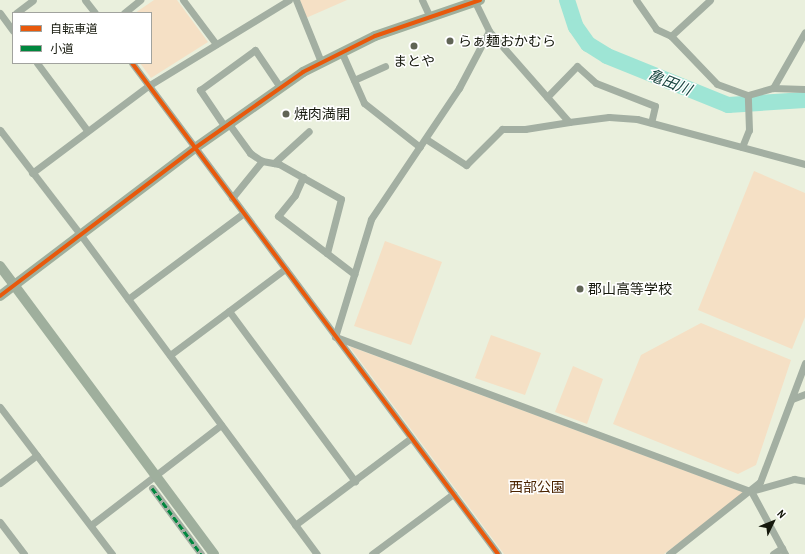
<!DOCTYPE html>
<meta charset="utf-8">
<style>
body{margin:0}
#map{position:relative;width:805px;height:554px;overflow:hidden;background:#eaf0dd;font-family:"Archivo Narrow","Noto Sans JP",sans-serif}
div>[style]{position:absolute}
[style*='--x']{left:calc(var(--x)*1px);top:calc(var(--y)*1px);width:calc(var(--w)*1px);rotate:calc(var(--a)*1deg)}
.green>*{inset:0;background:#f5e0c5}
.river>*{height:16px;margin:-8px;padding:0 8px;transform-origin:8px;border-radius:8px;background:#9ee5d5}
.street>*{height:7px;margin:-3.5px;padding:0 3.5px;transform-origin:3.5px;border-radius:3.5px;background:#a3afa2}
.secondary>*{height:10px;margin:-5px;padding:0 5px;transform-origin:5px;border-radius:5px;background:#9faf9d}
.quiet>*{height:3px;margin-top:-1.5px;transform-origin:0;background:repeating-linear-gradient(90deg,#00873e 0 6px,transparent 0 9px)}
.cycleway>*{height:4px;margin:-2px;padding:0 2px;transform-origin:2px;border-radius:2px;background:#e8590c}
.dots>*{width:11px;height:11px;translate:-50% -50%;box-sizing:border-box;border:2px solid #fff;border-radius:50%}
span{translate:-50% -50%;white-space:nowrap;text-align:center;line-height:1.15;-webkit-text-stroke:3px #fff;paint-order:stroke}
.poi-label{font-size:14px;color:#15180c}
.left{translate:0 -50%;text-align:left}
.park-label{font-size:14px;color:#4a2300}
.water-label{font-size:15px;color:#194640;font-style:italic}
.legend{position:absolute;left:12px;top:12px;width:140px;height:52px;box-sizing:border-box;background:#fff;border:1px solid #a1a39e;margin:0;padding:5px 7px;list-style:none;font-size:12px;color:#15180c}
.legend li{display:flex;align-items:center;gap:8px;height:20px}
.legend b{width:20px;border:1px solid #a1a39e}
.north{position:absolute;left:753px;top:502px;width:40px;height:40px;-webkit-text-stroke:3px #fff;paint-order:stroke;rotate:47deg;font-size:11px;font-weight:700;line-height:16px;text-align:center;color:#15180c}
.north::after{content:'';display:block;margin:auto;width:14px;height:18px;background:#15180c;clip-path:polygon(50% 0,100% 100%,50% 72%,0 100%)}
</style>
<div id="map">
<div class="green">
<div style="clip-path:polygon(154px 0,177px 0,208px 42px,151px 78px,140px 63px,151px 63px,151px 13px,135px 13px)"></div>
<div style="clip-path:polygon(300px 0,347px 0,306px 18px)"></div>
<div style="clip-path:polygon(754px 171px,805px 193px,805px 317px,792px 349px,698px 310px)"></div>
<div style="clip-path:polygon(385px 241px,442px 262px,411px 345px,354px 326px)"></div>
<div style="clip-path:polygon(701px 323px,791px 360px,756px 465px,738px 474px,613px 424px,641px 355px)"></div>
<div style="clip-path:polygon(491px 335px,541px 353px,525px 395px,475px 378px)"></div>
<div style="clip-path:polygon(349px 346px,745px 493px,664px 554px,504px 554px)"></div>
<div style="clip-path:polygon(573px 366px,603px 379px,587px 424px,555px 412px)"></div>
</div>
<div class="river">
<div style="--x:567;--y:0;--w:28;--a:72"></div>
<div style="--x:576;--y:27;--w:21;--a:55"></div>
<div style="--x:588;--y:44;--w:22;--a:32"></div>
<div style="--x:607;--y:56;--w:131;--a:22"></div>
<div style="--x:728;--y:105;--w:77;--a:-3.7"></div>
</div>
<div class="street">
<div style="--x:85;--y:0;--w:16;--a:52"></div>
<div style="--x:183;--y:0;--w:55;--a:53.1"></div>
<div style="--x:296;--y:0;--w:67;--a:68"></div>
<div style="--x:422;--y:0;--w:19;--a:65"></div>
<div style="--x:636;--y:0;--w:35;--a:55"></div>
<div style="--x:656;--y:29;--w:17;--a:25"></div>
<div style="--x:671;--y:36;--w:66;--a:46.2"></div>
<div style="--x:717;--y:84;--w:33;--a:20"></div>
<div style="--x:748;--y:95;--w:26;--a:-16"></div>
<div style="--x:773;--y:88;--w:64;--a:-60.3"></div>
<div style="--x:475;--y:2;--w:32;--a:64"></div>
<div style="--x:489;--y:31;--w:121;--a:48.7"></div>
<div style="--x:569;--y:122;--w:40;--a:-7.1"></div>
<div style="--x:609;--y:117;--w:28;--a:4"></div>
<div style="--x:637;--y:119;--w:174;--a:15"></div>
<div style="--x:0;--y:13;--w:22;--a:54"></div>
<div style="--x:16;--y:13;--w:21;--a:-37"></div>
<div style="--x:124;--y:13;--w:21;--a:-39"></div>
<div style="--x:671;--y:36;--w:53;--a:-42.7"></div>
<div style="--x:341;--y:51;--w:57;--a:66.1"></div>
<div style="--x:364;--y:103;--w:71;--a:38.2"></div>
<div style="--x:37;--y:63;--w:84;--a:53.3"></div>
<div style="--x:132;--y:63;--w:612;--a:53.3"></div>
<div style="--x:354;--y:80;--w:34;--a:-24"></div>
<div style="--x:773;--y:88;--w:32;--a:2"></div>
<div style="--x:547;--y:97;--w:43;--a:-45.9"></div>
<div style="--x:577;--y:66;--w:25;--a:42"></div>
<div style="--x:596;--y:83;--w:63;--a:21.3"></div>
<div style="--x:655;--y:106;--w:17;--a:103"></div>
<div style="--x:229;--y:124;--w:36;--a:54"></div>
<div style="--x:250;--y:153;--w:14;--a:34"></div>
<div style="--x:262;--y:161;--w:17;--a:10"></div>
<div style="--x:279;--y:164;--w:71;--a:29.4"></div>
<div style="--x:341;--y:199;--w:56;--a:104.5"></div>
<div style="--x:225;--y:127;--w:45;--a:-124"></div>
<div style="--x:200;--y:90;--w:68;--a:-36"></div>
<div style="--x:255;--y:50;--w:45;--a:56"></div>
<div style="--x:0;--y:130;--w:131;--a:52.4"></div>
<div style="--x:80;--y:234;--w:398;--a:53.5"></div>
<div style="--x:426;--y:139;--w:48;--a:33"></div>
<div style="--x:466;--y:165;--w:51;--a:-45"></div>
<div style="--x:502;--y:129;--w:23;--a:0"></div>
<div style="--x:525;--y:129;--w:45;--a:-9"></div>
<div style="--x:742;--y:147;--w:18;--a:-68"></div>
<div style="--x:749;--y:130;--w:35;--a:-92"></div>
<div style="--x:274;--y:163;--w:47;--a:-42.4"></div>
<div style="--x:32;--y:173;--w:145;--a:-36.9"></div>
<div style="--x:148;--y:86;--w:165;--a:-31.4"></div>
<div style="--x:303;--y:177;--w:20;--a:114"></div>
<div style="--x:295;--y:195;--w:27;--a:129"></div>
<div style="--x:278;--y:216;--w:96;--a:37.3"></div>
<div style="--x:232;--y:198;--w:48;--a:-51"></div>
<div style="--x:128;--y:299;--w:144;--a:-36.6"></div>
<div style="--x:229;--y:311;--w:212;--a:53.5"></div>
<div style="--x:335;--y:337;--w:123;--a:-73"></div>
<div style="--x:371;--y:219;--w:158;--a:-56.1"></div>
<div style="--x:459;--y:88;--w:64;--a:-62.2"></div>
<div style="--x:336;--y:337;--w:443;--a:20.4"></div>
<div style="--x:751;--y:491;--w:45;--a:-15.6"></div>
<div style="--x:794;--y:479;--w:11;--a:10"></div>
<div style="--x:170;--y:355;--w:144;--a:-36.8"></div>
<div style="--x:792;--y:399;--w:14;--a:-21"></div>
<div style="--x:0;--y:407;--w:185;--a:52.7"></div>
<div style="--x:0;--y:483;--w:46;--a:-37.1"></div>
<div style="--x:152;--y:488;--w:82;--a:53.4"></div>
<div style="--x:751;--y:491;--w:72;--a:61.6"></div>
<div style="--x:0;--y:522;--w:40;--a:53"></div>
<div style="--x:91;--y:525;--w:164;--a:-37.6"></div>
<div style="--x:295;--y:525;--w:145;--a:-36.9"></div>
<div style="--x:372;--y:554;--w:101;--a:-36.5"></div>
<div style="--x:669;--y:554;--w:116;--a:-38.4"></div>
<div style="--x:760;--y:482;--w:127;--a:-69.3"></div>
<div style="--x:773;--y:554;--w:11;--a:-34"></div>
</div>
<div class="secondary">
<div style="--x:0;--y:266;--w:359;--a:53.4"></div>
<div style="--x:0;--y:296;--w:245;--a:-37.2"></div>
<div style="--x:195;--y:148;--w:132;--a:-35.1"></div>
<div style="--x:303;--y:72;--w:80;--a:-26.6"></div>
<div style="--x:375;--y:36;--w:111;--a:-18.9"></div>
</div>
<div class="quiet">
<div style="--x:152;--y:488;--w:82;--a:53.4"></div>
</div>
<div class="cycleway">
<div style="--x:132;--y:63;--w:612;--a:53.3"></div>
<div style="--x:0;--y:296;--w:245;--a:-37.2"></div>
<div style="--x:195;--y:148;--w:132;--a:-35.1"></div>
<div style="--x:303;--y:72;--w:80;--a:-26.6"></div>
<div style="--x:375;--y:36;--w:111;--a:-18.9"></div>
</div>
<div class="dots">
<div style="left:450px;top:41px;background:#606455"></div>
<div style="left:414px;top:46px;background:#606455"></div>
<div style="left:286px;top:114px;background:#606455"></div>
<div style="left:580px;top:289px;background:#606455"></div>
</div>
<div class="poi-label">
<span class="left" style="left:458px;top:41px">らぁ麺おかむら</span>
<span style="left:414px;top:61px">まとや</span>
<span class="left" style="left:294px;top:114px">焼肉満開</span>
<span class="left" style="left:588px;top:289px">郡山高等学校</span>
</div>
<div class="park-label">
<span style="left:537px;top:487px">西部公園</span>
</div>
<div class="water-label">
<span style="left:670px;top:82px;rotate:22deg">亀田川</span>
</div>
<ul class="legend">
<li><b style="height:5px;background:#e8590c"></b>自転車道</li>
<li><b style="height:5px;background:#00873e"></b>小道</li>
</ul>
<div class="north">N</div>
</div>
